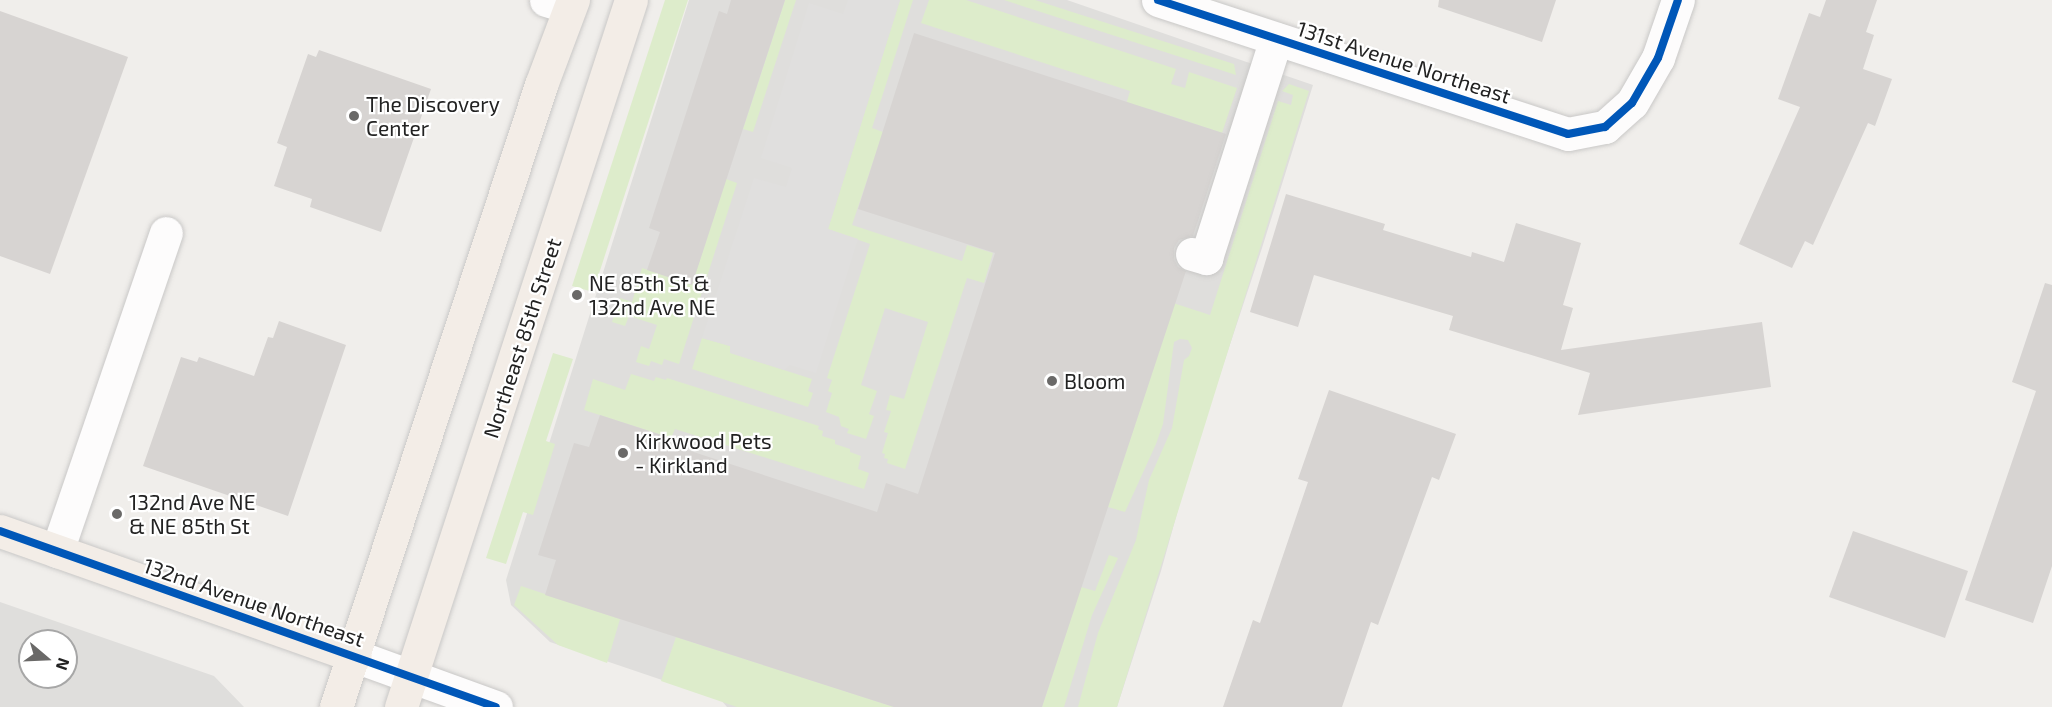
<!DOCTYPE html>
<style>
body{margin:0}
#map{position:relative;width:2052px;height:707px;overflow:hidden;background:#f0eeeb;font-family:"Exo 2",sans-serif}
div>[style]{position:absolute}
[style*='--x']{left:calc(var(--x)*1px);top:calc(var(--y)*1px);width:calc(var(--w)*1px);rotate:calc(var(--a)*1deg)}
.residential>*{inset:0;background:#dfdedc}
.grass>*{inset:0;background:#ddeccb}
.parking>*{inset:0;background:#e0dfde}
.building>*{inset:0;background:#d7d4d2}
.roads{filter:drop-shadow(0 0 2px #c9c8c7) drop-shadow(0 0 2px #c9c8c7)}
.minor>*{height:33px;margin:-16.5px;padding:0 16.5px;transform-origin:16.5px;border-radius:16.5px;background:#fdfcfc}
.major>*{height:33px;margin:-16.5px;padding:0 16.5px;transform-origin:16.5px;border-radius:16.5px;background:#f3ede7}
.cycleway>*{height:8px;margin:-4px;padding:0 4px;transform-origin:4px;border-radius:4px;background:#0057b8}
.dots>*{width:16px;height:16px;translate:-50% -50%;box-sizing:border-box;border:3px solid #fff;border-radius:50%}
span{translate:-50% -50%;white-space:nowrap;text-align:center;line-height:1.15;-webkit-text-stroke:4.5px #fff;paint-order:stroke}
.street-label{font-size:21px;color:#222}
.poi-label{font-size:21px;color:#222}
.left{translate:0 -50%;text-align:left}
.north{position:absolute;left:18px;top:629px;width:60px;height:60px;box-sizing:border-box;background:#fff;border:2px solid #a7a7a7;border-radius:50%;rotate:109deg;font-size:16px;font-weight:700;line-height:24px;text-align:center;color:#222}
.north::after{content:'';display:block;margin:auto;width:21px;height:27px;background:#6a6968;clip-path:polygon(50% 0,100% 100%,50% 72%,0 100%)}
</style>
<div id="map">
<div class="residential">
<div style="clip-path:polygon(689px 0,1067px 0,1313px 85px,1262px 248px,1193px 456px,1161px 571px,1117px 707px,727px 707px,721px 700px,550px 642px,511px 605px,506px 580px)"></div>
<div style="clip-path:polygon(evenodd,0 602px,214px 676px,244px 707px,0 707px,0 602px,30px 641px,66px 641px,66px 677px,30px 677px,30px 641px)"></div>
</div>
<div class="grass">
<div style="clip-path:polygon(665px 0,688px 0,593px 292px,572px 286px)"></div>
<div style="clip-path:polygon(785px 0,796px 0,753px 132px,743px 129px)"></div>
<div style="clip-path:polygon(900px 0,913px 0,872px 128px,883px 132px,852px 225px,962px 261px,967px 245px,993px 253px,984px 283px,967px 278px,905px 469px,887px 463px,888px 459px,884px 458px,885px 454px,882px 453px,888px 433px,884px 432px,891px 411px,886px 410px,890px 395px,904px 399px,928px 322px,885px 308px,861px 385px,877px 391px,869px 414px,874px 416px,866px 439px,847px 433px,849px 429px,841px 426px,839px 417px,826px 412px,832px 393px,828px 391px,832px 380px,827px 378px,870px 244px,828px 229px)"></div>
<div style="clip-path:polygon(929px 0,966px 0,1176px 69px,1171px 84px,1185px 88px,1189px 72px,1237px 88px,1222px 133px,1150px 109px,1125px 108px,1130px 91px,921px 23px)"></div>
<div style="clip-path:polygon(1004px 0,1035px 0,1234px 64px,1236px 75px)"></div>
<div style="clip-path:polygon(1289px 84px,1309px 91px,1117px 707px,1078px 707px,1098px 633px,1136px 540px,1149px 480px,1172px 428px,1184px 360px,1189px 356px,1192px 348px,1188px 340px,1180px 339px,1174px 342px,1163px 424px,1156px 444px,1125px 512px,1108px 507px,1160px 348px,1164px 300px,1210px 315px,1278px 101px,1291px 105px,1293px 95px,1282px 91px)"></div>
<div style="clip-path:polygon(726px 179px,737px 183px,679px 364px,664px 359px,662px 365px,651px 361px,649px 366px,636px 362px,641px 346px,649px 349px,657px 325px,629px 316px,625px 326px,612px 322px,620px 298px,632px 302px,642px 268px,692px 284px)"></div>
<div style="clip-path:polygon(702px 338px,730px 346px,731px 353px,812px 379px,808px 391px,813px 393px,808px 407px,692px 369px)"></div>
<div style="clip-path:polygon(553px 353px,573px 359px,546px 441px,555px 444px,533px 515px,523px 512px,506px 564px,486px 558px)"></div>
<div style="clip-path:polygon(631px 374px,654px 381px,656px 377px,666px 380px,667px 378px,819px 426px,818px 429px,823px 431px,822px 436px,835px 440px,835px 444px,850px 449px,850px 452px,861px 456px,858px 469px,869px 473px,864px 489px,675px 429px,671px 438px,584px 410px,593px 379px,625px 390px)"></div>
<div style="clip-path:polygon(1109px 555px,1118px 558px,1092px 615px,1064px 707px,1042px 707px,1081px 587px,1095px 591px)"></div>
<div style="clip-path:polygon(521px 586px,620px 619px,607px 663px,558px 645px,514px 605px)"></div>
<div style="clip-path:polygon(676px 637px,894px 707px,737px 707px,661px 681px)"></div>
</div>
<div class="parking">
<div style="clip-path:polygon(848px 0,900px 0,828px 229px,858px 239px,816px 373px,790px 365px,784px 370px,730px 353px,730px 346px,702px 338px,754px 178px,786px 187px,792px 168px,761px 158px,809px 3px,843px 14px)"></div>
</div>
<div class="building">
<div style="clip-path:polygon(731px 0,785px 0,692px 285px,647px 270px,660px 232px,649px 228px,719px 11px,727px 14px)"></div>
<div style="clip-path:polygon(1439px 0,1556px 0,1542px 42px,1438px 7px)"></div>
<div style="clip-path:polygon(1826px 0,1877px 0,1866px 32px,1874px 35px,1863px 69px,1892px 79px,1875px 126px,1868px 123px,1813px 245px,1805px 241px,1792px 268px,1739px 244px,1800px 107px,1778px 99px,1809px 13px,1820px 17px)"></div>
<div style="clip-path:polygon(0 11px,128px 57px,50px 274px,0 256px)"></div>
<div style="clip-path:polygon(914px 33px,1226px 134px,1193px 236px,1179px 240px,1174px 248px,1174px 259px,1178px 267px,1186px 271px,1042px 707px,894px 707px,545px 595px,556px 560px,538px 555px,574px 443px,589px 447px,600px 415px,671px 438px,669px 444px,877px 512px,886px 483px,918px 494px,995px 253px,858px 209px)"></div>
<div style="clip-path:polygon(319px 50px,431px 89px,381px 232px,310px 207px,312px 199px,274px 186px,287px 147px,277px 143px,308px 54px,316px 57px)"></div>
<div style="clip-path:polygon(1286px 194px,1385px 224px,1383px 230px,1471px 257px,1472px 252px,1504px 262px,1516px 223px,1581px 243px,1563px 305px,1573px 308px,1561px 350px,1762px 322px,1771px 387px,1578px 415px,1590px 373px,1449px 330px,1453px 316px,1314px 275px,1298px 327px,1250px 312px)"></div>
<div style="clip-path:polygon(2045px 283px,2052px 285px,2052px 566px,2033px 623px,1965px 600px,2036px 391px,2012px 382px)"></div>
<div style="clip-path:polygon(279px 321px,346px 345px,288px 516px,143px 466px,181px 357px,197px 362px,199px 357px,254px 376px,268px 337px,273px 338px)"></div>
<div style="clip-path:polygon(1329px 390px,1456px 434px,1439px 480px,1432px 477px,1378px 625px,1371px 622px,1342px 707px,1223px 707px,1253px 620px,1260px 623px,1308px 482px,1298px 479px)"></div>
<div style="clip-path:polygon(1853px 531px,1968px 571px,1945px 638px,1829px 597px)"></div>
</div>
<div class="roads">
<div class="minor">
<div style="--x:546;--y:0;--w:24;--a:17"></div>
<div style="--x:1158;--y:0;--w:431;--a:18.1"></div>
<div style="--x:1568;--y:134;--w:38;--a:-11"></div>
<div style="--x:1605;--y:127;--w:36;--a:-42"></div>
<div style="--x:1632;--y:103;--w:52;--a:-60"></div>
<div style="--x:1658;--y:58;--w:61;--a:-71"></div>
<div style="--x:1192;--y:254;--w:15;--a:16"></div>
<div style="--x:1206;--y:258;--w:230;--a:-72.3"></div>
<div style="--x:57;--y:551;--w:336;--a:-71.1"></div>
<div style="--x:355;--y:656;--w:150;--a:19.9"></div>
</div>
<div class="major">
<div style="--x:0;--y:531;--w:376;--a:19.4"></div>
<div style="--x:336;--y:707;--w:655;--a:-71.76"></div>
<div style="--x:541;--y:85;--w:91;--a:-69.4"></div>
<div style="--x:401;--y:707;--w:743;--a:-71.98"></div>
</div>
</div>
<div class="cycleway">
<div style="--x:1158;--y:0;--w:431;--a:18.1"></div>
<div style="--x:1568;--y:134;--w:38;--a:-11"></div>
<div style="--x:1605;--y:127;--w:36;--a:-42"></div>
<div style="--x:1632;--y:103;--w:52;--a:-60"></div>
<div style="--x:1658;--y:58;--w:61;--a:-71"></div>
<div style="--x:0;--y:531;--w:526;--a:19.54"></div>
</div>
<div class="dots">
<div style="left:354px;top:116px;background:#6a6968"></div>
<div style="left:577px;top:295px;background:#6a6968"></div>
<div style="left:1052px;top:381px;background:#6a6968"></div>
<div style="left:623px;top:453px;background:#6a6968"></div>
<div style="left:117px;top:514px;background:#6a6968"></div>
</div>
<div class="street-label">
<span style="left:1404px;top:62px;rotate:18deg">131st Avenue Northeast</span>
<span style="left:522px;top:338px;rotate:-72deg">Northeast 85th Street</span>
<span style="left:254px;top:602px;rotate:19deg">132nd Avenue Northeast</span>
</div>
<div class="poi-label">
<span class="left" style="left:366px;top:116px">The Discovery<br>Center</span>
<span class="left" style="left:589px;top:295px">NE 85th St &amp;<br>132nd Ave NE</span>
<span class="left" style="left:1064px;top:381px">Bloom</span>
<span class="left" style="left:635px;top:453px">Kirkwood Pets<br>- Kirkland</span>
<span class="left" style="left:129px;top:514px">132nd Ave NE<br>&amp; NE 85th St</span>
</div>
<div class="north">N</div>
</div>
